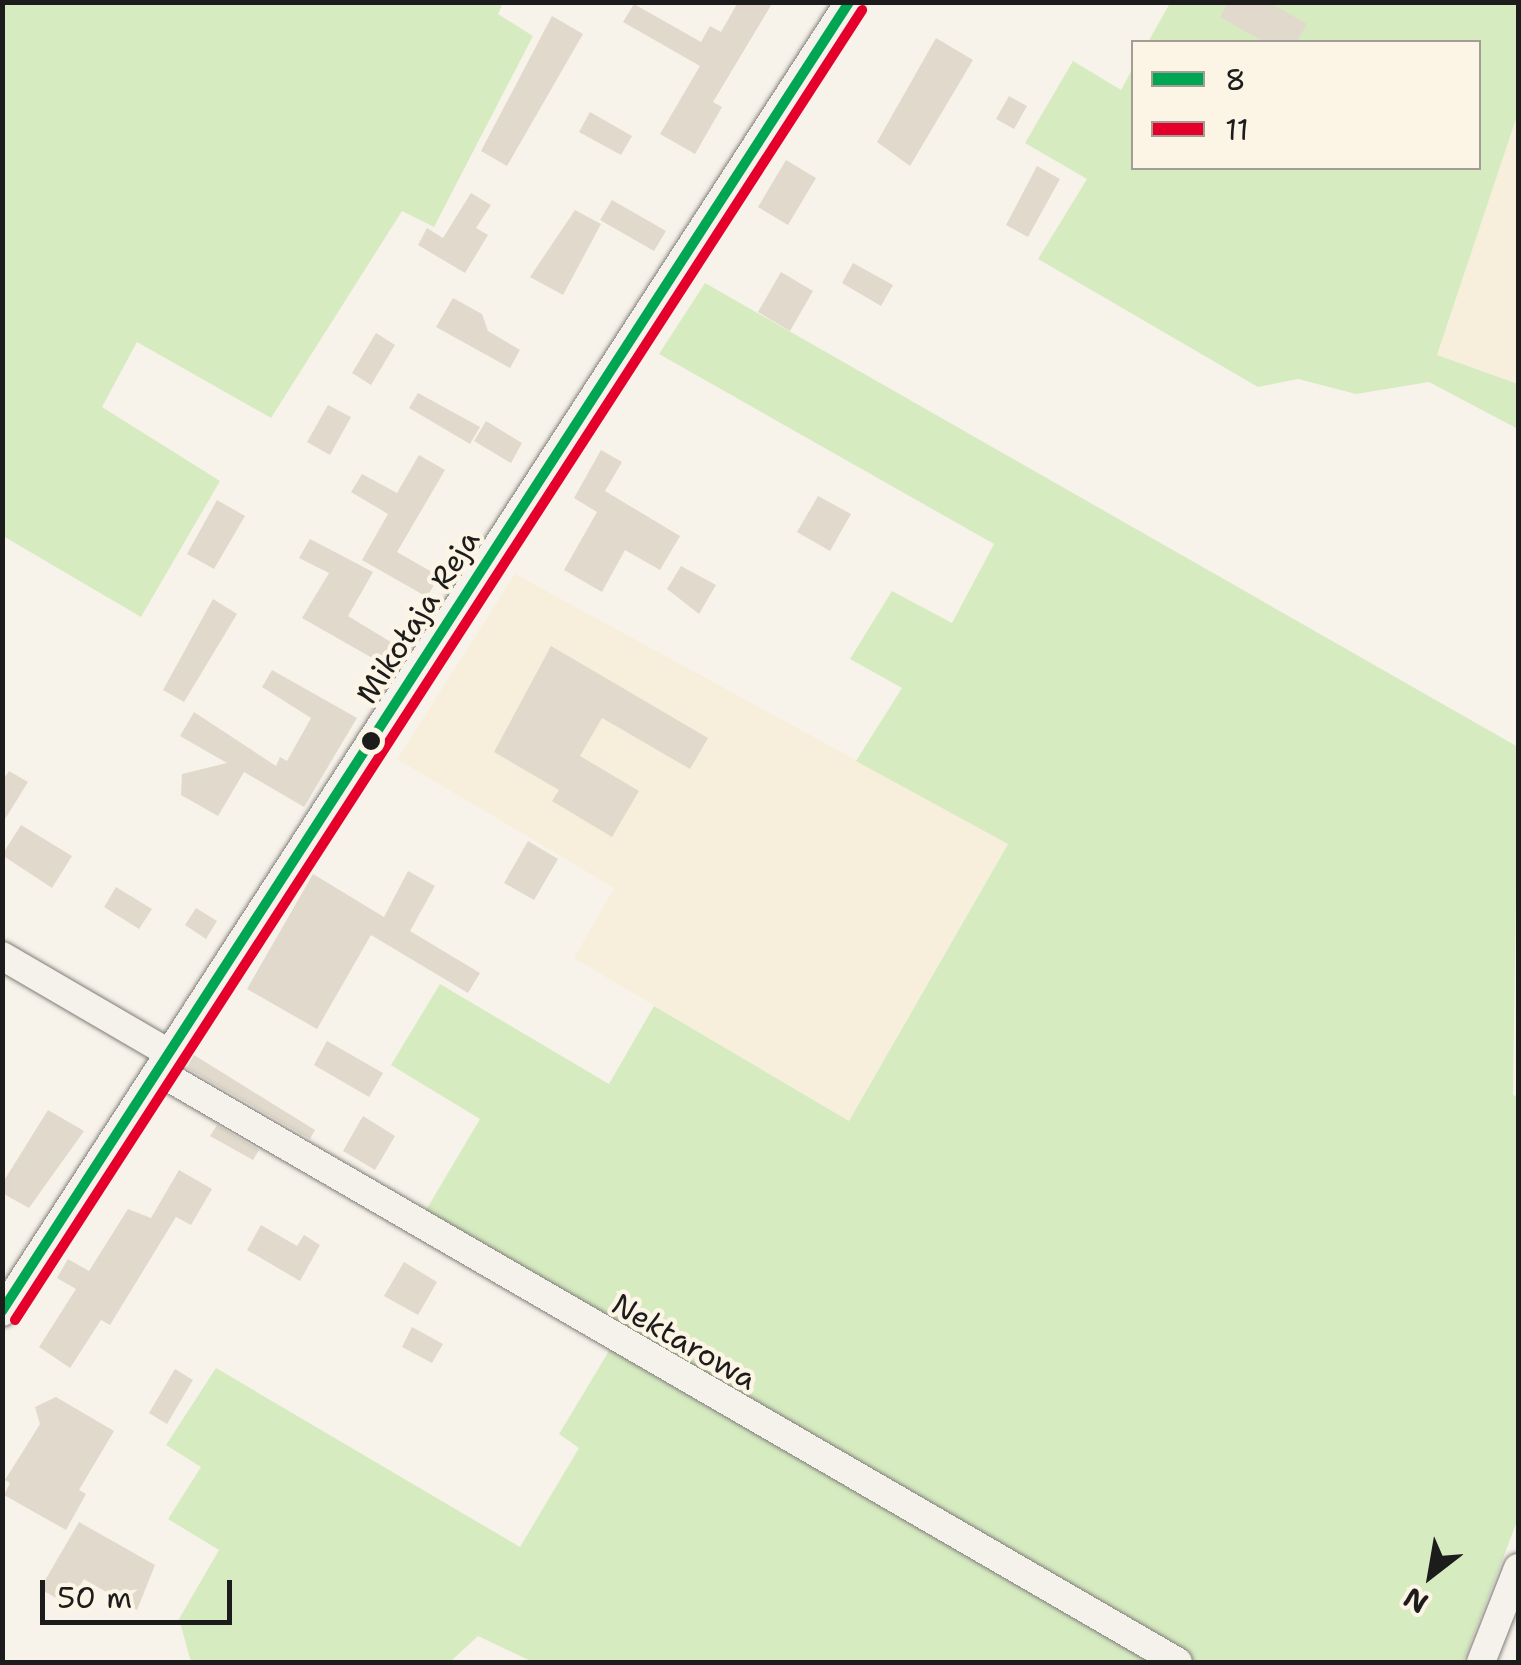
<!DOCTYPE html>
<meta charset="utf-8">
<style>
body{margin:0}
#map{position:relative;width:1521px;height:1665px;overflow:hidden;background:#f7f3ea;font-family:"Shantell Sans",sans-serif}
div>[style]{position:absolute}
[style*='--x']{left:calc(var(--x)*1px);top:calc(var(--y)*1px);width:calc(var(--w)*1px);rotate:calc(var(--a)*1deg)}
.built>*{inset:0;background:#f8eedc}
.green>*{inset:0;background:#d7ebc1}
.building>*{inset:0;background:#e1d9cc}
.roads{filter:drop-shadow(0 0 2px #7f7d79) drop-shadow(0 0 2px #7f7d79)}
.minor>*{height:28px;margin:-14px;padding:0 14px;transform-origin:14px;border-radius:14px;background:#f5f2ec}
.bus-1>*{height:10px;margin:-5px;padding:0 5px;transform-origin:5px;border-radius:5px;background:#00a651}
.bus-2>*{height:10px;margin:-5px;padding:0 5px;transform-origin:5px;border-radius:5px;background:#e4002b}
.dots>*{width:28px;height:28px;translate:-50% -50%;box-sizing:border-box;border:5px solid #fcf5e5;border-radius:50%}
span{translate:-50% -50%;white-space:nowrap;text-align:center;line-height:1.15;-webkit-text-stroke:9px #fcf5e5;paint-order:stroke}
.street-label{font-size:30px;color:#1c1c1c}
.frame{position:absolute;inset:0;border:5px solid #1c1c1c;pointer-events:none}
.legend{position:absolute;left:1131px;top:40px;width:350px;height:130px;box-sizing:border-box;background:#fcf5e5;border:2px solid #a29e95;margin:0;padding:12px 18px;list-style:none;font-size:30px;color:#1c1c1c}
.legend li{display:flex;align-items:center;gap:20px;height:50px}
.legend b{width:50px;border:2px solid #a29e95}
.north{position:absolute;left:1381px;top:1525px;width:100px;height:100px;-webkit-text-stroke:8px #fcf5e5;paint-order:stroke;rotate:211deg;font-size:28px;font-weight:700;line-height:40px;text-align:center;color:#1c1c1c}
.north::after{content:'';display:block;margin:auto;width:35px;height:45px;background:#1c1c1c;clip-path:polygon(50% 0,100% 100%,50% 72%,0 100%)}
.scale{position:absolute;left:40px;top:1580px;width:192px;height:45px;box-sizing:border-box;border:5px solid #1c1c1c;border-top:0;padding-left:12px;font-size:30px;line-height:35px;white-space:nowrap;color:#1c1c1c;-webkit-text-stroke:8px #fcf5e5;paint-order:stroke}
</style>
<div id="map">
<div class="built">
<div style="clip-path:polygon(1518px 113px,1518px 384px,1437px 355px)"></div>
<div style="clip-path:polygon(515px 574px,1008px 843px,849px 1121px,574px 958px,614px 888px,397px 759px)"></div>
</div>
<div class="green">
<div style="clip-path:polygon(3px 2px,503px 3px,498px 14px,533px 36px,434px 227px,402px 211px,271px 418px,137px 342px,102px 407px,220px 481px,141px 617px,3px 536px)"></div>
<div style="clip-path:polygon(1170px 3px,1518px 3px,1518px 113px,1437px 355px,1518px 384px,1518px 429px,1429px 382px,1356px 394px,1298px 379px,1258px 387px,1038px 259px,1087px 179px,1025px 143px,1073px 61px,1121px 90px,1133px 68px,1134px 168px,1478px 168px,1478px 42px,1148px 42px)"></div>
<div style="clip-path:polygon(705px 283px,1518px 747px,1513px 1095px,1518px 1097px,1518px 1519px,1463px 1662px,533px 1662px,478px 1636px,450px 1662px,191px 1662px,179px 1619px,219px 1550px,168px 1519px,201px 1467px,166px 1445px,216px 1368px,520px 1547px,579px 1448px,559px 1434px,612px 1346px,413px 1232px,480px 1119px,391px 1065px,440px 984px,609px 1084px,654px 1006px,849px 1121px,1008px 844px,856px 761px,902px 688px,850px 659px,892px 591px,952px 623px,994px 544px,659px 354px)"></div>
</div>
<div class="building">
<div style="clip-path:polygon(738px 2px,773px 2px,713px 102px,722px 107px,695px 154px,660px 134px,700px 66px,623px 22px,634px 4px,701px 42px,710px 26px,721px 32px)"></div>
<div style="clip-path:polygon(1228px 2px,1269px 2px,1307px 24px,1297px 42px,1264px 42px,1220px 17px)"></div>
<div style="clip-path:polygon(552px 16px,583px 34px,507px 166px,481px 151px)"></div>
<div style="clip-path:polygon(936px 38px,973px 60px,910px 166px,877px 142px)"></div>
<div style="clip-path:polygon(1009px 96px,1027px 106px,1014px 129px,996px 119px)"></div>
<div style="clip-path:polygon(590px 112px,632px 136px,621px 155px,579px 132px)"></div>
<div style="clip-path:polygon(786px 160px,816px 178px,788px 225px,758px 207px)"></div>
<div style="clip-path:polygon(1037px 166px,1060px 179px,1028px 237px,1006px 225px)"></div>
<div style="clip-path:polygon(471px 193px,491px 205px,476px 228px,488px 235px,465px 273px,418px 245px,427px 228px,443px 238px)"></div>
<div style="clip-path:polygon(612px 200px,666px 231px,654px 251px,600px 220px)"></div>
<div style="clip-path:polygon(575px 210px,601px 224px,563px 295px,530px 277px)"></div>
<div style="clip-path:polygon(853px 263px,893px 285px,881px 306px,842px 283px)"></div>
<div style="clip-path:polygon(781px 272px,813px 291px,790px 331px,758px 312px)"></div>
<div style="clip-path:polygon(453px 298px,482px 314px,488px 331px,520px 350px,510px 368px,436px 327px)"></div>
<div style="clip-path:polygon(376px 333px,395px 345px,371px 385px,352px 373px)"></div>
<div style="clip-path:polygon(418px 393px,480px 427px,470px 444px,409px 408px)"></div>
<div style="clip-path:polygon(328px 405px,351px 417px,330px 455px,307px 442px)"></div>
<div style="clip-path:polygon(486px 421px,522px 443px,511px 463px,474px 441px)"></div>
<div style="clip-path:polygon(601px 450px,622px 462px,605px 491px,680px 536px,660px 570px,625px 550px,602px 592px,564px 570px,597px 512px,574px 498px)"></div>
<div style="clip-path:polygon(419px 455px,445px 470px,397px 552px,439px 576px,427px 597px,362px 560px,388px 514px,351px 492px,362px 474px,397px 493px)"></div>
<div style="clip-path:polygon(818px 496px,851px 514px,830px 551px,797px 532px)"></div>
<div style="clip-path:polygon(217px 500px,245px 516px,214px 569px,187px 554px)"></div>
<div style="clip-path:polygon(310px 539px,373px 572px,348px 616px,399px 647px,388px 667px,302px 618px,329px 573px,299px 558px)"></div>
<div style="clip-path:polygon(681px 566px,716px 585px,699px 614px,667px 589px)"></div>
<div style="clip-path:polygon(213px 599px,237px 614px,184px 702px,163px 690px)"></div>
<div style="clip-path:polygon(551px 646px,708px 738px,690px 769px,602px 718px,580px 756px,639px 791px,612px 837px,552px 801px,559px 790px,494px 752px)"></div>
<div style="clip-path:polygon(272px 670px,357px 718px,304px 807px,244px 772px,218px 816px,181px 795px,182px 774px,227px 763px,180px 736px,194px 712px,276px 766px,280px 757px,287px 761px,311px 718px,262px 687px)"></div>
<div style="clip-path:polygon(9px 771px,28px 782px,2px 824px,2px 781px)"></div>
<div style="clip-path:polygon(21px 825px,72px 856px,52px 888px,2px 855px)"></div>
<div style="clip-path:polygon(528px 841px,558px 859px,534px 900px,504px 883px)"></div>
<div style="clip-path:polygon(408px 871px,435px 886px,410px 931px,480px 973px,468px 993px,371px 935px,317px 1029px,247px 989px,313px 874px,384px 917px)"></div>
<div style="clip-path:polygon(116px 887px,152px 909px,139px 929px,104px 907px)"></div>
<div style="clip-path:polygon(196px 908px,217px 921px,206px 939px,185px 925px)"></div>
<div style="clip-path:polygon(327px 1041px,383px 1073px,369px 1097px,314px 1065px)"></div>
<div style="clip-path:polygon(194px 1055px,315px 1130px,310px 1139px,187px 1068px)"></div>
<div style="clip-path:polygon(48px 1110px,84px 1131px,29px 1208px,2px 1193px,2px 1184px)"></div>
<div style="clip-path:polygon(363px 1116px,395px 1136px,375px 1170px,343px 1151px)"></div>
<div style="clip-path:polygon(217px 1125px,259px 1150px,253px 1160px,210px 1136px)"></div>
<div style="clip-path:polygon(179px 1170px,212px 1189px,191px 1225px,176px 1217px,110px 1325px,101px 1320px,70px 1368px,39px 1347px,76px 1289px,57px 1278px,68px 1259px,89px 1271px,128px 1209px,151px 1218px)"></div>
<div style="clip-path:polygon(261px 1225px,297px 1246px,304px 1235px,320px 1245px,300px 1281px,247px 1250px)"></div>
<div style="clip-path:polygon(404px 1262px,437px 1282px,418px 1315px,384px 1296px)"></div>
<div style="clip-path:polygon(412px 1327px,443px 1344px,432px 1363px,402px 1347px)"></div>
<div style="clip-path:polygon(175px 1369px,193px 1380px,167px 1424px,149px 1413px)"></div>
<div style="clip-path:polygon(56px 1397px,114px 1431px,79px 1490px,86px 1494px,66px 1530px,4px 1495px,10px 1483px,5px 1480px,40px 1424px,35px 1407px)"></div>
<div style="clip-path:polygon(79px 1522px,155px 1565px,137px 1610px,84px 1579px,69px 1605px,40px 1589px)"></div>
</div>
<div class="roads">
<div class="minor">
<div style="--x:2;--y:956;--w:197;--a:30.2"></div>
<div style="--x:161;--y:1073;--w:1175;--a:30.08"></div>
<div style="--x:2;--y:1312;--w:1560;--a:-57.11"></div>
<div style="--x:1481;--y:1662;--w:101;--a:-68.5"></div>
</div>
</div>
<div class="bus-1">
<div style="--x:2;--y:1311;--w:1559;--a:-57.09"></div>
</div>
<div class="bus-2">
<div style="--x:15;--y:1320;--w:1560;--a:-57.11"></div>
</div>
<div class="dots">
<div style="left:371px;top:741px;background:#1c1c1c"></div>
</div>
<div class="street-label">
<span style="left:418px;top:617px;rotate:-57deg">Mikołaja Reja</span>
<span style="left:684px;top:1342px;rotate:30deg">Nektarowa</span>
</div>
<div class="frame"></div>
<ul class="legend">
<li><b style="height:12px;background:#00a651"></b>8</li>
<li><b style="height:12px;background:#e4002b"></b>11</li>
</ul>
<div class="north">N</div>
<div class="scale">50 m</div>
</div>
